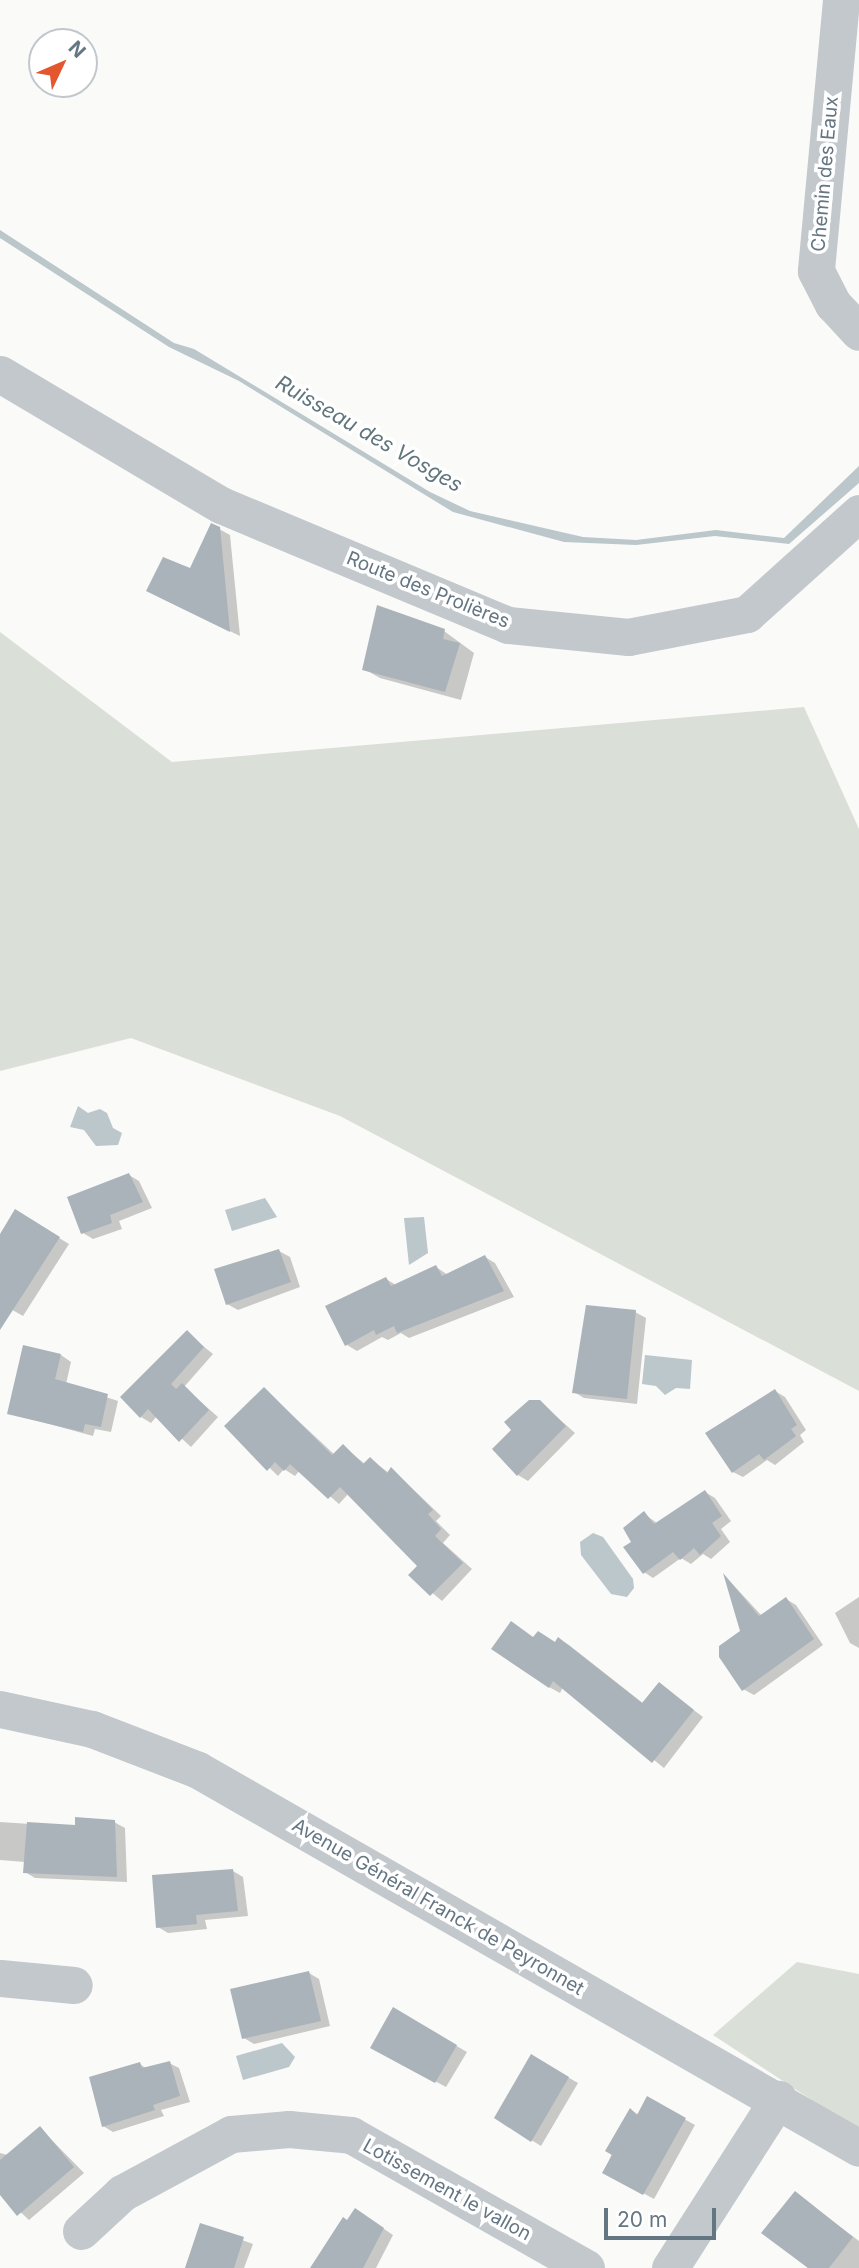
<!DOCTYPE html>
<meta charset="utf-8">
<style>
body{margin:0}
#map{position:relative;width:859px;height:2268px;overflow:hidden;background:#fafaf8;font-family:Inter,sans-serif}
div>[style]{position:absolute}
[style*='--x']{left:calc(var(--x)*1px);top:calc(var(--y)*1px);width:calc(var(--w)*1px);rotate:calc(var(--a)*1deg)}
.green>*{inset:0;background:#dadfd7}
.water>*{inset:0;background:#bbc7cb}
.shadow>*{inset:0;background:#0003}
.building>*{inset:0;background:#aab3b9}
.minor>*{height:37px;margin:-18.5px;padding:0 18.5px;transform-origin:18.5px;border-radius:18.5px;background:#c3c8cc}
span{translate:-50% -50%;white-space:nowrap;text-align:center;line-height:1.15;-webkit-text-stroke:7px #fff;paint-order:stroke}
.street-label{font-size:19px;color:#657683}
.water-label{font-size:21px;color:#60757c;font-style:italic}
.north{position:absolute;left:28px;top:28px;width:70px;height:70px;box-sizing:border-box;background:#fff;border:2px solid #c1c8cd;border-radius:50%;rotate:46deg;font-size:19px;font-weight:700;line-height:28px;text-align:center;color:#657683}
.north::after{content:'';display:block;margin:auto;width:24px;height:32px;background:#e4572e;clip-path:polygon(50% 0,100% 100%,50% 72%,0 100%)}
.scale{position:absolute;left:604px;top:2208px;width:112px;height:32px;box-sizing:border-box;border:4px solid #657683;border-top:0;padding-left:9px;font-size:21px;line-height:24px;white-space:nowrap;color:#657683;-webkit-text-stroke:5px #fff;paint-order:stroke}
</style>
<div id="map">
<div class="green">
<div style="clip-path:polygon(0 632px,172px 762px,804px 707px,859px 829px,859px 1391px,340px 1116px,131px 1038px,0 1071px)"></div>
<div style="clip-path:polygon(797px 1962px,859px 1974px,859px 2131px,713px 2035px)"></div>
</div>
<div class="water">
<div style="clip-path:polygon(0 230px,174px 343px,194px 349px,430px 492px,470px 511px,583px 537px,636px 540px,716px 530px,784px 538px,859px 466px,859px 483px,789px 544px,715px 536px,636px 545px,564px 542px,453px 512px,239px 381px,169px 347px,0 238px)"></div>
<div style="clip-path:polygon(78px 1106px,88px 1113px,100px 1109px,107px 1113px,113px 1128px,122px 1133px,118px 1145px,96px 1146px,84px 1130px,70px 1127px)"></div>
<div style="clip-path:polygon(265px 1198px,277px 1217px,232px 1231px,225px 1210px)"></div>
<div style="clip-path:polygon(424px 1217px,428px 1253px,409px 1265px,404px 1218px)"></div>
<div style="clip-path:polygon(645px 1355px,692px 1360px,690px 1389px,676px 1388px,665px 1395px,656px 1386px,642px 1384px)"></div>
<div style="clip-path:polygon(593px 1533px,603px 1537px,633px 1579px,634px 1588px,627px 1597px,611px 1594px,581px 1555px,580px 1542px)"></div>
<div style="clip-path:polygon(282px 2043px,295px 2057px,289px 2067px,243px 2080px,236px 2056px)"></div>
</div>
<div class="shadow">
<div style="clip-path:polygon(219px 529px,230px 535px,240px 636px,159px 597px,190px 570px)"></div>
<div style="clip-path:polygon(444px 631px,474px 653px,461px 700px,380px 678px,364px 669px)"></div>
<div style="clip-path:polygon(129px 1175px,139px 1181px,152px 1208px,119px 1221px,122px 1229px,93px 1239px,83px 1233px)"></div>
<div style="clip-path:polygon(16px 1212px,69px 1244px,23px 1316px,0 1303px,0 1238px)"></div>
<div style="clip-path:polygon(279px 1251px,290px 1257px,300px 1287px,238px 1310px,227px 1304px)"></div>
<div style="clip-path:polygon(485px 1257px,495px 1263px,514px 1297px,409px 1338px,401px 1333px,388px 1340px,382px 1337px,357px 1351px,347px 1345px,386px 1279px,396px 1285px,436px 1267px,448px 1275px)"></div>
<div style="clip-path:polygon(635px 1312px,646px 1318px,637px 1404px,584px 1398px,574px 1392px)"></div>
<div style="clip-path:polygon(187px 1333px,213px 1354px,184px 1387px,218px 1417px,191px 1447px,157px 1416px,151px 1423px,141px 1417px)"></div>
<div style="clip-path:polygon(61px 1355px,71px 1362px,66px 1384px,118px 1401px,111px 1432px,95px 1429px,93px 1436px,9px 1413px)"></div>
<div style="clip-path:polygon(264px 1389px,335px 1455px,343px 1446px,365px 1464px,370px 1459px,389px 1473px,392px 1469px,441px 1516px,436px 1521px,450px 1535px,443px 1543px,472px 1569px,442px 1601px,411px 1575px,420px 1566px,349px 1493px,339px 1504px,300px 1470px,295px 1476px,284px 1469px,278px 1476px,227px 1426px)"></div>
<div style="clip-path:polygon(775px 1391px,785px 1397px,806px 1430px,800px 1435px,804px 1442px,775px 1465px,767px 1460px,743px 1477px,733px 1472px)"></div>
<div style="clip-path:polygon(540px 1402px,575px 1433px,528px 1481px,518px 1475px)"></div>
<div style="clip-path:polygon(705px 1492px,715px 1498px,731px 1521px,721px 1529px,730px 1542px,711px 1559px,703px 1554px,691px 1564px,681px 1558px,653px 1578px,644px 1572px,633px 1542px,644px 1514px,657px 1523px)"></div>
<div style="clip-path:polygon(726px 1577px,762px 1616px,786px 1599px,796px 1605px,823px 1645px,754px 1695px,743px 1689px,742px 1631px)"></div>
<div style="clip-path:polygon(859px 1597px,859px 1648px,850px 1643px,835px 1613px)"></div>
<div style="clip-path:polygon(535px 1639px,556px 1643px,559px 1639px,569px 1645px,644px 1704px,659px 1684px,703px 1717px,664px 1768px,563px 1687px,560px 1693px,549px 1687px)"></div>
<div style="clip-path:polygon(0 1822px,76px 1827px,114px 1822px,125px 1828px,127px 1882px,35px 1878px,25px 1872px,25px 1862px,0 1860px)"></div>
<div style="clip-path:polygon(233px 1871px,243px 1877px,248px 1916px,205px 1920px,207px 1929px,168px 1933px,158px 1927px)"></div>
<div style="clip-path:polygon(309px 1973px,319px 1979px,330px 2026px,254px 2044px,244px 2038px)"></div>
<div style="clip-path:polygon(394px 2010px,467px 2052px,446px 2087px,382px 2053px)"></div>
<div style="clip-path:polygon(531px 2056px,578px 2083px,541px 2146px,496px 2118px)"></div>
<div style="clip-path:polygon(169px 2063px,179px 2068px,190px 2102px,161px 2110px,164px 2116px,113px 2132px,103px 2126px,140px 2064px,147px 2069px)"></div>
<div style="clip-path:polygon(648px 2099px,695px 2125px,654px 2199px,604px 2172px,631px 2110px,639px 2115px)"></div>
<div style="clip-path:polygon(40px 2128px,84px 2173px,29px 2220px,0 2193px,0 2153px,8px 2155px)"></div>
<div style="clip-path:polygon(795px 2193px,859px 2241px,859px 2268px,808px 2268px,764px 2233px)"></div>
<div style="clip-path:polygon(365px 2216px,393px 2235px,376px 2268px,312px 2268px,348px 2222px)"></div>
<div style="clip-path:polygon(201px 2225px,253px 2244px,244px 2268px,185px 2268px)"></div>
</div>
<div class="building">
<div style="clip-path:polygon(211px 523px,220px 527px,230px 632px,146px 591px,163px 557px,190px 568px)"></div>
<div style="clip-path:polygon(377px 605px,445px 629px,443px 639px,460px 643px,445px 692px,362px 670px)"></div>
<div style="clip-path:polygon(129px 1173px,143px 1202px,110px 1215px,112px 1223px,81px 1234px,67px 1197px)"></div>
<div style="clip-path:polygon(15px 1209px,60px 1237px,0 1330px,0 1234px)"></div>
<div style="clip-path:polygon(279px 1249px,291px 1282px,226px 1305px,214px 1269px)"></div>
<div style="clip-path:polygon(485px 1255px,504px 1291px,397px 1333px,394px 1326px,376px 1335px,374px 1330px,345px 1346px,325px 1306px,386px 1277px,391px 1286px,436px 1265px,442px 1276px)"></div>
<div style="clip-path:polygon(586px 1305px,636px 1310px,627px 1399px,572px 1393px)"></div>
<div style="clip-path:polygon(187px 1330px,204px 1347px,171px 1384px,176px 1389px,182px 1383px,209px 1410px,179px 1442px,148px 1409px,140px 1418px,120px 1397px)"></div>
<div style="clip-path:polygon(23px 1345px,61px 1354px,55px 1379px,108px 1394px,101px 1427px,85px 1424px,83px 1432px,7px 1414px)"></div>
<div style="clip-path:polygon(264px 1387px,332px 1455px,343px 1444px,363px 1464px,370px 1457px,387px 1473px,391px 1467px,433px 1510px,428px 1514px,441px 1529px,435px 1536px,463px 1563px,430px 1596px,408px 1575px,417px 1566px,340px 1487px,328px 1499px,290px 1464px,284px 1471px,275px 1462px,267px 1471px,224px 1426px)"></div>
<div style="clip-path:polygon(775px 1389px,797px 1425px,791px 1429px,796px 1436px,764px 1460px,759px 1454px,732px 1473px,705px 1433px)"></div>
<div style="clip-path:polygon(529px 1400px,540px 1400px,566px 1426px,517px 1476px,492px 1449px,511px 1430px,504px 1422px)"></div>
<div style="clip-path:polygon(705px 1490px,722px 1516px,712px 1523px,721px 1536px,700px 1555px,694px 1548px,680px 1560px,673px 1552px,643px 1574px,623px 1547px,631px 1542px,623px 1528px,644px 1511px,654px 1524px)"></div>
<div style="clip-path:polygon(723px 1573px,759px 1616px,786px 1597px,814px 1639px,742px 1691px,719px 1657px,719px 1646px,740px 1631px)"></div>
<div style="clip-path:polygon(511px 1621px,533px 1637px,538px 1631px,555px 1642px,558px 1637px,642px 1703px,659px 1682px,694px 1710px,652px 1763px,553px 1681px,549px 1688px,491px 1649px)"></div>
<div style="clip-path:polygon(75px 1817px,115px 1820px,117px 1877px,23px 1873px,27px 1822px,75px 1825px)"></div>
<div style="clip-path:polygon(233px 1869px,238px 1911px,196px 1915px,197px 1924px,156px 1928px,152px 1875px)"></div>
<div style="clip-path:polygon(309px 1971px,321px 2021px,242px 2039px,230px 1989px)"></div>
<div style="clip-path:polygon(393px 2007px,457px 2045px,435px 2083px,370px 2048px)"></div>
<div style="clip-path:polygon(531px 2054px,569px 2077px,531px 2142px,494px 2118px)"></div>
<div style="clip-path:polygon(170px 2061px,180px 2096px,153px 2105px,155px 2110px,102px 2127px,89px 2077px,140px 2062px,142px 2068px)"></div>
<div style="clip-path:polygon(647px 2096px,686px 2118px,643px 2195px,602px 2173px,612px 2155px,605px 2151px,630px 2108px,637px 2115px)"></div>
<div style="clip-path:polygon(40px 2126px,74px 2167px,17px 2216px,0 2195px,0 2160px)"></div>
<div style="clip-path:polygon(795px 2191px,853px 2237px,829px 2268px,808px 2268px,761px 2233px)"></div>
<div style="clip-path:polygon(355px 2208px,384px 2228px,363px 2268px,310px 2268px,343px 2217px,347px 2220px)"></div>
<div style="clip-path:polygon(200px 2223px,244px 2237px,234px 2268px,185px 2268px)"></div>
</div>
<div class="minor">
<div style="--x:841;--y:0;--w:272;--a:95.3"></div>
<div style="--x:816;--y:271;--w:37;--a:63"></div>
<div style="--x:833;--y:304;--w:38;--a:47"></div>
<div style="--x:0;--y:374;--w:257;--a:30.7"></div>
<div style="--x:221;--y:505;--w:311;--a:22.7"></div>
<div style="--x:508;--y:625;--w:121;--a:5.7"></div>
<div style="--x:628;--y:637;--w:121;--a:-10.9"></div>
<div style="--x:747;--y:614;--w:151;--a:-42"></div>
<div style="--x:0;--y:1709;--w:94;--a:12.3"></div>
<div style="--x:92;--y:1729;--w:114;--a:21.1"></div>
<div style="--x:198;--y:1770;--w:761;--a:29.76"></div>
<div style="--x:0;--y:1978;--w:74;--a:5.4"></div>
<div style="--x:81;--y:2231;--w:56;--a:-42.8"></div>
<div style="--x:122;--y:2193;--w:124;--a:-28.4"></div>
<div style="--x:231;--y:2134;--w:58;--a:-4.9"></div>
<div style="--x:289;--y:2129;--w:62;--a:5.5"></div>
<div style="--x:351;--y:2135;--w:270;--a:29.5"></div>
<div style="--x:670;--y:2268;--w:201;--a:-57.4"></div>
</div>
<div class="street-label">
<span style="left:825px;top:174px;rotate:-85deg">Chemin des Eaux</span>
<span style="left:428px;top:590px;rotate:22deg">Route des Prolières</span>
<span style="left:438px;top:1907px;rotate:30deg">Avenue Général Franck de Peyronnet</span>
<span style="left:447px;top:2190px;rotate:29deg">Lotissement le vallon</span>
</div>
<div class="water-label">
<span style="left:369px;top:434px;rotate:30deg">Ruisseau des Vosges</span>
</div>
<div class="north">N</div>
<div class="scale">20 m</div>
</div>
